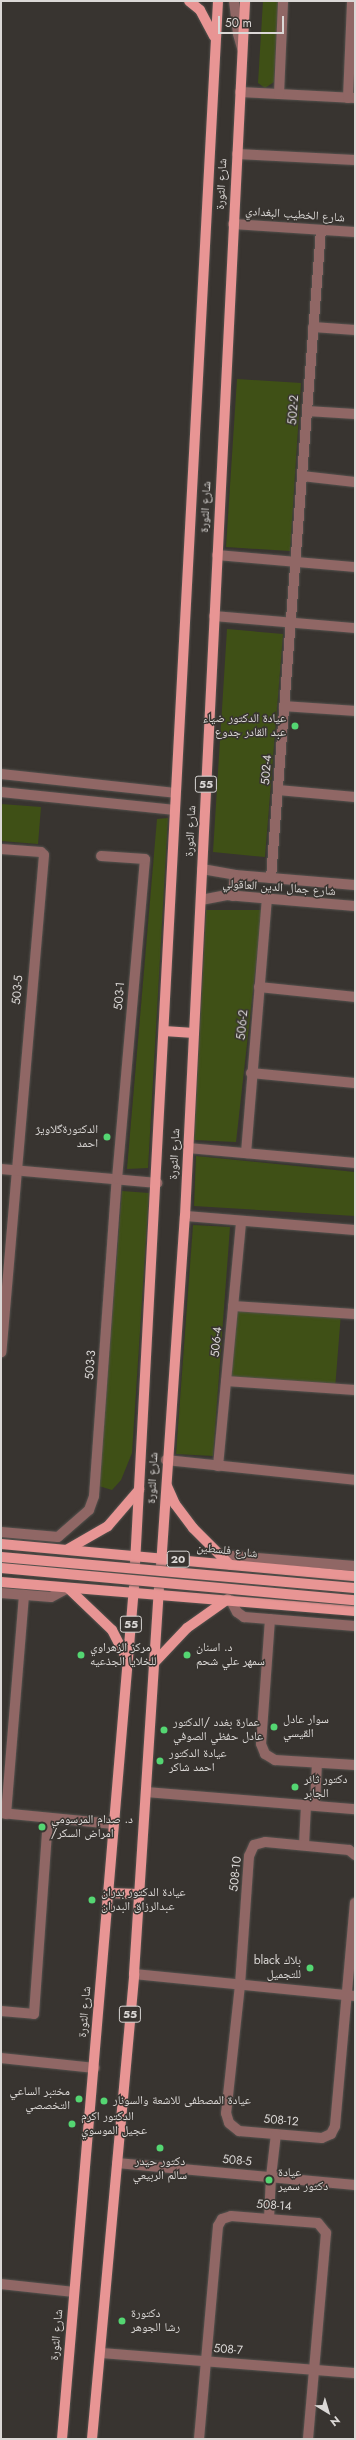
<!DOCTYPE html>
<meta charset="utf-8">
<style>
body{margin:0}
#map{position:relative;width:356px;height:2440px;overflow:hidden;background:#383430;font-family:Jost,"Noto Naskh Arabic",sans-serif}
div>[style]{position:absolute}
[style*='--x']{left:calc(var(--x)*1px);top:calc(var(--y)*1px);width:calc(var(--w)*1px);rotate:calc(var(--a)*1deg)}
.green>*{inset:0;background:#3f5016}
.roads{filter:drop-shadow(0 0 1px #55524e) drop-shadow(0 0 1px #55524e)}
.minor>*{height:10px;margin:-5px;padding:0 5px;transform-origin:5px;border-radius:5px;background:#906765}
.major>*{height:10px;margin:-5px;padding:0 5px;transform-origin:5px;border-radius:5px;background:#e89594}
.bridges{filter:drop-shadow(0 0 1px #55524e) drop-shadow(0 0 1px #55524e)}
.major-bridge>*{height:10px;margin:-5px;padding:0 5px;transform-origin:5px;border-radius:5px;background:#e89594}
.dots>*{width:11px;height:11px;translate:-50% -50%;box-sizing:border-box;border:2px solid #383430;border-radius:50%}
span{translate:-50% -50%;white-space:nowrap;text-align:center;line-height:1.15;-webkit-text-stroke:3px #383430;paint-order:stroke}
.shield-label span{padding:1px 3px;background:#383430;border:1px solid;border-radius:3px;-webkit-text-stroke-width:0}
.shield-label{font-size:11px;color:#dbd8d6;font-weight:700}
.street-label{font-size:12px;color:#dbd8d6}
.poi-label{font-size:12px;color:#dbd8d6}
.right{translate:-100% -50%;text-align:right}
.left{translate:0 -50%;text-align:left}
.frame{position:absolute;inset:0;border:2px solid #dbd8d6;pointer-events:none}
.north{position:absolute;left:308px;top:2392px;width:40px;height:40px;-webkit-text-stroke:3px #383430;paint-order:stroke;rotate:142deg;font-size:11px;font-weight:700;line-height:16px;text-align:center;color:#dbd8d6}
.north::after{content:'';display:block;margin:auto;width:14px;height:18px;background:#dbd8d6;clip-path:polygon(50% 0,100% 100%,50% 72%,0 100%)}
.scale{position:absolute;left:218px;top:16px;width:66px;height:18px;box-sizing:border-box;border:2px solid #dbd8d6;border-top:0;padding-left:5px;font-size:12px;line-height:14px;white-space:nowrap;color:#dbd8d6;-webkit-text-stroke:3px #383430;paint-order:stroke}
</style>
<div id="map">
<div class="green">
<div style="clip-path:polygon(263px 1px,278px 1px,274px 82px,265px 88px,258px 83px)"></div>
<div style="clip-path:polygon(237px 379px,301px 383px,290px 551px,226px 547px)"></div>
<div style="clip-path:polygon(227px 629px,283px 634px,265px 857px,213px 852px)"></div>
<div style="clip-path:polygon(1px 804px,41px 807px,38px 844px,1px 841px)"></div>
<div style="clip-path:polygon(168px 818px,148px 1168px,127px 1169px,157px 819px)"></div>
<div style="clip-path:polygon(206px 910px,262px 910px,236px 1142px,194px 1140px)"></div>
<div style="clip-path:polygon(196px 1156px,355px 1172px,355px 1216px,194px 1206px)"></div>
<div style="clip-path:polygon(122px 1191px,149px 1193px,132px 1453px,121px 1480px,112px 1490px,99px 1486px)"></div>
<div style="clip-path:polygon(193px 1225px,230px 1227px,213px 1456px,176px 1454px)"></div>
<div style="clip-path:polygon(233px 1306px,341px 1313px,335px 1389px,226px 1381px)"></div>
</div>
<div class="roads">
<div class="minor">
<div style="--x:234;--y:1;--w:33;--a:83"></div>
<div style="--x:238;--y:34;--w:15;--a:74"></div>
<div style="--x:240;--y:92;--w:115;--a:3"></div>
<div style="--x:279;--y:94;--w:93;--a:-87.5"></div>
<div style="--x:348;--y:98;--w:97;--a:-87.6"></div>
<div style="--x:237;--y:154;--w:118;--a:2.9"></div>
<div style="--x:233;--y:224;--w:122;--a:3.8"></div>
<div style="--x:313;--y:327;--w:42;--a:4.1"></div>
<div style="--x:307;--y:411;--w:48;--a:3.6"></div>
<div style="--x:302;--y:476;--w:53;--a:6.5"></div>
<div style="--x:217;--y:555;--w:139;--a:5"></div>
<div style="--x:214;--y:616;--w:142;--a:4.9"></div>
<div style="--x:284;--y:706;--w:71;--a:4"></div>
<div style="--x:1;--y:774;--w:175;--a:6.2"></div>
<div style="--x:278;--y:790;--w:77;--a:5.2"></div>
<div style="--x:1;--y:792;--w:175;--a:5.9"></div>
<div style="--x:1;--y:849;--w:40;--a:4.3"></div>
<div style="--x:41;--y:852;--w:4;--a:45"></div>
<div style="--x:44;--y:855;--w:499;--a:94.9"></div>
<div style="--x:202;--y:869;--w:34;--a:10"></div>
<div style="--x:235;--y:875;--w:120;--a:4.8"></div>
<div style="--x:271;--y:878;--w:650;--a:-85.59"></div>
<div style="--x:233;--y:896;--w:21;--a:-85"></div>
<div style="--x:201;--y:900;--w:25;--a:-11"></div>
<div style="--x:226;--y:895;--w:129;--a:4.9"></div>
<div style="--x:259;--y:987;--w:97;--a:5.9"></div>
<div style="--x:251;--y:1073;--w:104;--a:5.5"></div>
<div style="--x:188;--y:1148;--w:168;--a:5.1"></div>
<div style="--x:246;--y:1153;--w:256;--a:-85.3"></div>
<div style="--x:1;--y:1169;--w:157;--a:5.1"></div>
<div style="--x:185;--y:1216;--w:171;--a:4.7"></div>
<div style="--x:233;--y:1306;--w:122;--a:3.8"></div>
<div style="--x:226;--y:1381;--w:129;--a:4"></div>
<div style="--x:166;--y:1460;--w:190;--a:6"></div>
<div style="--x:218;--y:1466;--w:246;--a:-84.6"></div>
<div style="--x:1;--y:1532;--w:57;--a:5"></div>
<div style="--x:58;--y:1537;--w:41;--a:-41.1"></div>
<div style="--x:89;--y:1510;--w:15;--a:-70"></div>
<div style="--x:94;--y:1496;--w:318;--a:-85.9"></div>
<div style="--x:117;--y:1179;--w:321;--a:-85"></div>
<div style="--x:145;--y:859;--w:44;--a:-176.1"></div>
<div style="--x:220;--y:1555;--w:135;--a:4.7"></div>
<div style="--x:1;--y:1593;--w:50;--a:4.6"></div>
<div style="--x:51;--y:1597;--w:19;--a:-28"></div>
<div style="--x:230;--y:1599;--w:15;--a:62"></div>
<div style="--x:237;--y:1612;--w:9;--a:36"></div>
<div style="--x:244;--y:1617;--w:111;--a:4.6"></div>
<div style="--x:270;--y:1619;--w:125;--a:94.1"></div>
<div style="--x:261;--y:1744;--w:11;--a:68"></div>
<div style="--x:265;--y:1754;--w:12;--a:31"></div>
<div style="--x:275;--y:1760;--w:80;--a:3.6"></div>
<div style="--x:146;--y:1792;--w:210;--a:4.7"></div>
<div style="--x:315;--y:1805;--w:42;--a:-87.3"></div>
<div style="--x:1;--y:1813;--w:113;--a:5.6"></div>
<div style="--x:6;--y:1814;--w:220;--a:-85.3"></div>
<div style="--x:304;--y:1845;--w:40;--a:-87.1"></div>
<div style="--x:355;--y:1855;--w:8;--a:-140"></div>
<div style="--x:349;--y:1850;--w:84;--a:-174.6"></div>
<div style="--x:265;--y:1842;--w:11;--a:165"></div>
<div style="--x:254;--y:1845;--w:12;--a:114"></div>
<div style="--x:249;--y:1856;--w:129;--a:94"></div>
<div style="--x:240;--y:1985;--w:129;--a:96.2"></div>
<div style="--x:226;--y:2113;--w:10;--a:73"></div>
<div style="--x:229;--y:2123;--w:13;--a:39"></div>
<div style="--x:239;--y:2131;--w:83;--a:4.8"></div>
<div style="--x:322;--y:2138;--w:10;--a:-24"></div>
<div style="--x:331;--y:2134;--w:9;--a:-63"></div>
<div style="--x:335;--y:2126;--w:224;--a:-84.9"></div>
<div style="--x:134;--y:1974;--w:222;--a:5.7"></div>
<div style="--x:1;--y:2011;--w:33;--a:5"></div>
<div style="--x:34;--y:2014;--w:196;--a:-85.9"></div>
<div style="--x:1;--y:2058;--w:94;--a:6.1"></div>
<div style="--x:117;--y:2163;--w:239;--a:5.3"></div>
<div style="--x:269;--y:2219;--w:42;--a:-87.3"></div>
<div style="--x:271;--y:2177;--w:43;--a:-83.4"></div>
<div style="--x:1;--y:2284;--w:73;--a:6.3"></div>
<div style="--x:100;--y:2353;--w:256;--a:4.5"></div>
<div style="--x:199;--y:2439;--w:214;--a:-84.9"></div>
<div style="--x:218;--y:2226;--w:8;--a:-60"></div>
<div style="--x:222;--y:2219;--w:9;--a:-18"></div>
<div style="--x:231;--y:2216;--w:87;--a:4.6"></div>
<div style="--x:318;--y:2223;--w:13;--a:51"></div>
<div style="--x:326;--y:2233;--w:207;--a:95"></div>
</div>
<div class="major">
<div style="--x:189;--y:1;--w:14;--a:39"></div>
<div style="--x:200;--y:10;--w:30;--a:62"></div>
<div style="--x:164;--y:1031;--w:30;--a:4"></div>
<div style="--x:167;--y:1486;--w:20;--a:66"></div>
<div style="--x:175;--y:1504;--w:30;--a:53"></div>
<div style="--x:193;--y:1528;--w:52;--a:45"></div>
<div style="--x:1;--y:1544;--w:355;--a:5.2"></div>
<div style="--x:68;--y:1549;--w:46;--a:-29.9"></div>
<div style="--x:108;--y:1526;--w:48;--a:-49.3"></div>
<div style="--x:135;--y:1564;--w:1565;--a:-86.96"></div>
<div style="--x:161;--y:1566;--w:351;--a:-86.1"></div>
<div style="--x:185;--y:1216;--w:1216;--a:-87.17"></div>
<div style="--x:1;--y:1582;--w:355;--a:4.7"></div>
<div style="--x:68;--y:1588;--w:61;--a:43.7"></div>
<div style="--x:112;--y:1630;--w:34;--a:63"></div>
<div style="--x:153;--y:1664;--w:50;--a:-46.6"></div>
<div style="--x:187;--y:1628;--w:50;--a:-35.3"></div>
<div style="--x:108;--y:1893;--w:31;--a:2"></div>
<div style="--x:62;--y:2439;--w:855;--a:-85.17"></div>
<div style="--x:92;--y:2439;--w:467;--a:-84.8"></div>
<div style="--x:134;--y:1974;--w:386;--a:-86.3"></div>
</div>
</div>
<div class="bridges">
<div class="major-bridge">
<div style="--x:1;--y:1557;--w:355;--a:5"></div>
<div style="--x:1;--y:1568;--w:355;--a:5.2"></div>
</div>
</div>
<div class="dots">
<div style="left:295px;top:726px;background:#54d672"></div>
<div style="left:107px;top:1137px;background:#54d672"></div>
<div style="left:81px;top:1655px;background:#54d672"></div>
<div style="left:187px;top:1655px;background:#54d672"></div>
<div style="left:274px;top:1727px;background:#54d672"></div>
<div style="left:164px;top:1730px;background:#54d672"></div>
<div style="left:160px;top:1761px;background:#54d672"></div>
<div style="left:295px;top:1787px;background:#54d672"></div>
<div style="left:42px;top:1827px;background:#54d672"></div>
<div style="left:92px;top:1900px;background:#54d672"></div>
<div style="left:310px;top:1968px;background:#54d672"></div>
<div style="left:79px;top:2099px;background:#54d672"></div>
<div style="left:104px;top:2101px;background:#54d672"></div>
<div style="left:72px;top:2124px;background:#54d672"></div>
<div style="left:160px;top:2148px;background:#54d672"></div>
<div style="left:269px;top:2180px;background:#54d672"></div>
<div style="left:122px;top:2321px;background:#54d672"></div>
</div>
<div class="shield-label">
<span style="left:206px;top:784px">55</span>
<span style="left:178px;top:1559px">20</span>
<span style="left:131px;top:1624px">55</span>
<span style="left:130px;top:2014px">55</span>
</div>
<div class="street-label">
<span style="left:222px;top:184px;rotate:-87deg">شارع الثورة</span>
<span style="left:295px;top:215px;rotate:4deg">شارع الخطيب البغدادي</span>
<span style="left:294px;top:410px;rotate:-86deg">502-2</span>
<span style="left:206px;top:507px;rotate:-87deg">شارع الثورة</span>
<span style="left:267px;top:770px;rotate:-86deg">502-4</span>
<span style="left:191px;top:831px;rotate:-87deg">شارع الثورة</span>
<span style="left:279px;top:888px;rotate:4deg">شارع جمال الدين العاقولي</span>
<span style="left:18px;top:990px;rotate:-85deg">503-5</span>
<span style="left:120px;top:996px;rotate:-85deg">503-1</span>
<span style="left:243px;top:1025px;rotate:-85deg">506-2</span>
<span style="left:175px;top:1154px;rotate:-87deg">شارع الثورة</span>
<span style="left:217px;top:1342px;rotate:-85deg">506-4</span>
<span style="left:91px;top:1365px;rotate:-86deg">503-3</span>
<span style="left:153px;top:1478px;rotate:-87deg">شارع الثورة</span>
<span style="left:227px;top:1551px;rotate:6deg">شارع فلسطين</span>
<span style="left:236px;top:1874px;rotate:-84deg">508-10</span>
<span style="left:85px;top:2012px;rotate:-85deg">شارع الثورة</span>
<span style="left:281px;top:2121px;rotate:5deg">508-12</span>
<span style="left:237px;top:2161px;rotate:5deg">508-5</span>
<span style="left:274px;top:2206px;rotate:4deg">508-14</span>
<span style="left:57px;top:2335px;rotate:-85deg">شارع الثورة</span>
<span style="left:228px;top:2350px;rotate:4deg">508-7</span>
</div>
<div class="poi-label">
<span class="right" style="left:286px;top:726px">عيادة الدكتور ضياء<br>عبد القادر جدوع</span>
<span class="right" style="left:98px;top:1137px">الدكتورةگلاويژ<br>احمد</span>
<span class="left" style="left:90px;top:1655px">مركز الزهراوي<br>للخلايا الجذعيه</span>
<span class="left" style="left:196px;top:1655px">د. اسنان<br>سمهر علي شحم</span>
<span class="left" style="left:283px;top:1727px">سوار عادل<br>القيسي</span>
<span class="left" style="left:173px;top:1730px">عمارة بغدد /الدكتور<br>عادل حفظي الصوفي</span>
<span class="left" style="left:169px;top:1761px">عيادة الدكتور<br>احمد شاكر</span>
<span class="left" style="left:304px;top:1787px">دكتور ثائر<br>الجابر</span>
<span class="left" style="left:51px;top:1827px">د. صدام المرسومي<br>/امراض السكر</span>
<span class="left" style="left:101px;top:1900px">عيادة الدكتور بدران<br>عبدالرزاق البدران</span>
<span class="right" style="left:301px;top:1968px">black بلاك<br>للتجميل</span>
<span class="right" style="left:70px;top:2099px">مختبر الساعي<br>التخصصي</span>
<span class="left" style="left:113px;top:2101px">عيادة المصطفى للاشعة والسونار</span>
<span class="left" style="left:81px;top:2124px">الدكتور اكرم<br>عجيل الموسوي</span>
<span style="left:160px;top:2169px">دكتور حيدر<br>سالم الربيعي</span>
<span class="left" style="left:278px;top:2180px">عيادة<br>دكتور سمير</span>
<span class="left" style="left:131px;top:2321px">دكتورة<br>رشا الجوهر</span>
</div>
<div class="frame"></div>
<div class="north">N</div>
<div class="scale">50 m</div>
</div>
